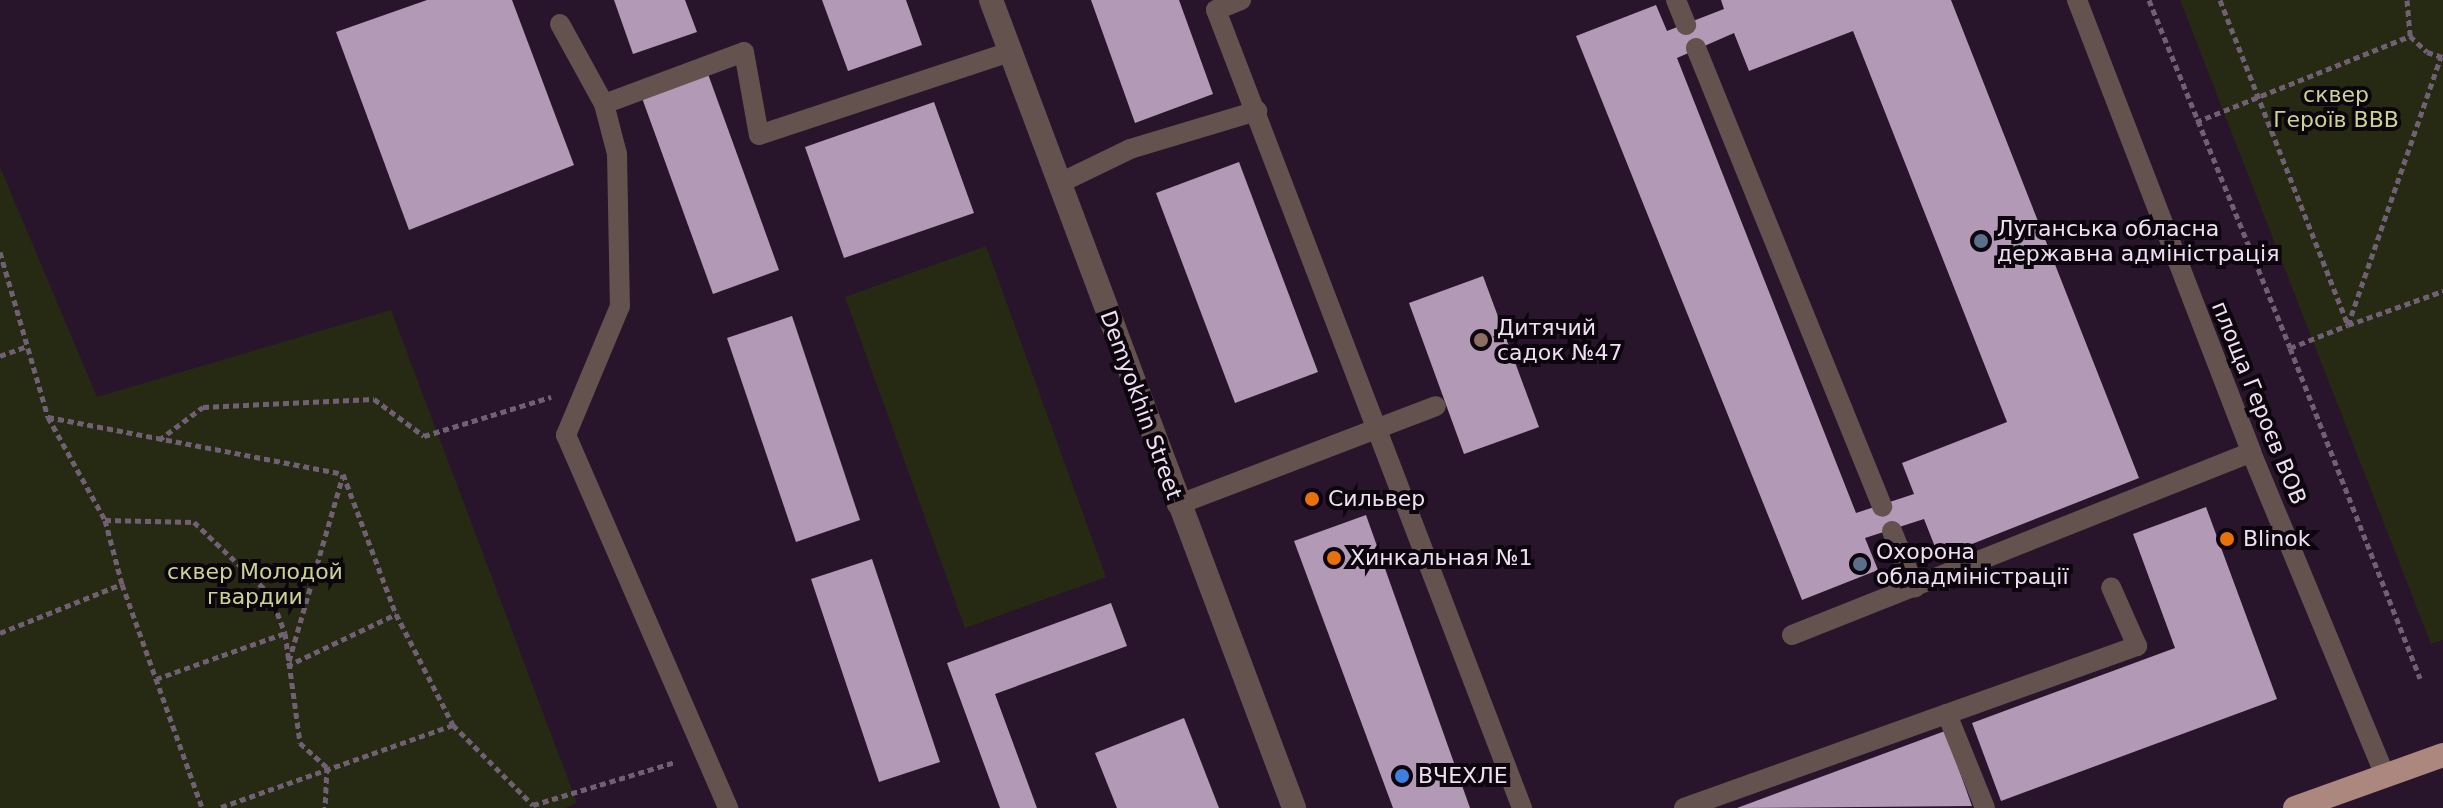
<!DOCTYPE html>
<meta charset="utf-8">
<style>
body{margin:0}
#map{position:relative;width:2443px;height:808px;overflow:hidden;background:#28152b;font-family:"DejaVu Sans",sans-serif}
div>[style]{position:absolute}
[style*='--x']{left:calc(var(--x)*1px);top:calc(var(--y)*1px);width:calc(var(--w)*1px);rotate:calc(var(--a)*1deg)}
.green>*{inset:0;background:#262a12}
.building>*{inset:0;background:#b299b5}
.path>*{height:5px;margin-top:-2.5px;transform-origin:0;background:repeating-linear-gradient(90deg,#716074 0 6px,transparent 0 10px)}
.lane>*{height:20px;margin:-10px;padding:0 10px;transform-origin:10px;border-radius:10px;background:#64524e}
.street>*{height:24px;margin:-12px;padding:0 12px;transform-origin:12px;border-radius:12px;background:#64524e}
.primary>*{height:24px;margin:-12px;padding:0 12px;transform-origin:12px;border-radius:12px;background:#ac877e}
.dots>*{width:22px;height:22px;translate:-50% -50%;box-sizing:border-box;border:4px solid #0c050e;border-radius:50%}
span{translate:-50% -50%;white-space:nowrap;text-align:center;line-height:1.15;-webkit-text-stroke:8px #0c050e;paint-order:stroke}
.park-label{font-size:22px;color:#c9d493}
.poi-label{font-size:22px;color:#eee0f0}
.left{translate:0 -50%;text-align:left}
.street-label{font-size:22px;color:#eee0f0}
</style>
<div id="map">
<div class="green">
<div style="clip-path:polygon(2180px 0,2443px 0,2443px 640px,2431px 644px)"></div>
<div style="clip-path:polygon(0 167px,97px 397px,391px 310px,577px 803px,565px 808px,0 808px)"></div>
<div style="clip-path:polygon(986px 246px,1106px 577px,965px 628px,845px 297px)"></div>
</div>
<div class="building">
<div style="clip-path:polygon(427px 0,512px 0,574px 165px,409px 230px,336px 32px)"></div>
<div style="clip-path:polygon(614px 0,685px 0,697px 32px,633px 54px)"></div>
<div style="clip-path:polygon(822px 0,906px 0,922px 45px,848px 71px)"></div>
<div style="clip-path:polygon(1091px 0,1179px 0,1213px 94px,1135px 123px)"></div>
<div style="clip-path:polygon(evenodd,1721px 0,1951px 0,2139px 478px,1939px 557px,1924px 519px,1865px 538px,1878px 570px,1802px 600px,1576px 36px,1656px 5px,1667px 31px,1724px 9px,1721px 0,1853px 31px,2007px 422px,1902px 463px,1914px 494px,1856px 513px,1677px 58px,1734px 33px,1749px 71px,1853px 31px)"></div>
<div style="clip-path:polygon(708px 74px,779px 270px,713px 294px,642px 98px)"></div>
<div style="clip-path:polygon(934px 102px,974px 213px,844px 258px,805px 147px)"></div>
<div style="clip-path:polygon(1239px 162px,1318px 372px,1235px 403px,1156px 193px)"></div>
<div style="clip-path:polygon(1483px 276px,1539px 427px,1464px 454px,1409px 303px)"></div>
<div style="clip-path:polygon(792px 316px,860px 520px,796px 542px,727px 338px)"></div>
<div style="clip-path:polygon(2206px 507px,2277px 699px,2001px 801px,1972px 723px,2175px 648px,2133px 534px)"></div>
<div style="clip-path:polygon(1366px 515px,1470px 808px,1393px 808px,1294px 541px)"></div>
<div style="clip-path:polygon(872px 559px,940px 762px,879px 782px,811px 579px)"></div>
<div style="clip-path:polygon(1111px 603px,1127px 646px,995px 694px,1037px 808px,1000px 808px,947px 663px)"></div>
<div style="clip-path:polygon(1184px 718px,1219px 808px,1117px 808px,1095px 753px)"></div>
<div style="clip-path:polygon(1945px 731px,1972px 806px,1737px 808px)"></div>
</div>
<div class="path">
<div style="--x:2149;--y:0;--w:375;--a:67.9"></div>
<div style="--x:2290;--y:348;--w:62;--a:-21.6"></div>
<div style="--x:2348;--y:325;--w:284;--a:-70.9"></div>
<div style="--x:2220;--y:0;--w:349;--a:68.5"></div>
<div style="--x:2348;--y:325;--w:101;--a:-19.7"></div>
<div style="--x:2407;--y:0;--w:36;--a:85"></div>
<div style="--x:2410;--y:36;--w:23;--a:43"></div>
<div style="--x:2427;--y:52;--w:16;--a:18"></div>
<div style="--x:2196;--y:122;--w:231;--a:-21.9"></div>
<div style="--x:0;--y:252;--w:172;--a:73.8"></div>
<div style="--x:48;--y:417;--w:118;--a:61"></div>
<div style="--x:105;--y:520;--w:66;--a:75.1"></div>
<div style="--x:122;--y:584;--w:238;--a:70.3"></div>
<div style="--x:2290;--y:348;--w:355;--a:68.5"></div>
<div style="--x:0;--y:356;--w:27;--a:-20"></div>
<div style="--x:48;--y:417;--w:300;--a:10.9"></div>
<div style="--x:343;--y:474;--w:150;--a:69.3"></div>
<div style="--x:396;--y:614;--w:125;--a:62.8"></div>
<div style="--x:453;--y:725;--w:249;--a:160.5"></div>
<div style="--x:159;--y:440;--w:55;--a:-36.9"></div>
<div style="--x:203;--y:407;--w:171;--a:-2.7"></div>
<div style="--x:374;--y:399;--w:62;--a:36.5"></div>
<div style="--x:424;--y:436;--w:133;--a:-17.1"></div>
<div style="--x:105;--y:520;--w:89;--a:1.3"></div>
<div style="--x:194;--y:522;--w:105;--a:43.5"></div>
<div style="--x:270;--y:594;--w:42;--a:69"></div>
<div style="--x:285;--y:633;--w:111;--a:82.2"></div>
<div style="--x:300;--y:743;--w:36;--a:42"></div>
<div style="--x:327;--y:767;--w:41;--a:92.8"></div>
<div style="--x:0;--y:633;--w:131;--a:-21.9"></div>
<div style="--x:289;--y:661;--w:194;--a:-73.8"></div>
<div style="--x:287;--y:666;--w:121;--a:-25.5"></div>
<div style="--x:156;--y:679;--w:137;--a:-19.6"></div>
<div style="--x:453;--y:725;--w:113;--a:45"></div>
<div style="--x:533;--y:805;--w:148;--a:-16.8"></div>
</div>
<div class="lane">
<div style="--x:1241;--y:0;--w:27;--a:158"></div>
<div style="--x:1216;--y:10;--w:855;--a:69.02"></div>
<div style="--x:1676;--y:0;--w:27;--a:68"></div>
<div style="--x:2077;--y:0;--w:484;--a:68.9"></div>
<div style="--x:2251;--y:452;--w:350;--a:67.5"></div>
<div style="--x:560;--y:24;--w:91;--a:61.2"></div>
<div style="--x:604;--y:104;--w:52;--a:75.4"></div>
<div style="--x:617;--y:154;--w:152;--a:88.9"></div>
<div style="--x:620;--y:306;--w:140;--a:112.7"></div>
<div style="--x:566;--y:435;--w:407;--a:66.5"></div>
<div style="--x:1696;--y:48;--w:495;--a:67.9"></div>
<div style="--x:604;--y:104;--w:149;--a:-20.4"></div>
<div style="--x:744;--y:52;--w:84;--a:79.8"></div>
<div style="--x:759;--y:135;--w:264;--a:-18.3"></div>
<div style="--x:1060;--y:183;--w:78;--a:-25.9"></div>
<div style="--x:1130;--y:149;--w:133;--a:-16.7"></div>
<div style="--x:1177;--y:505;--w:277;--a:-20.9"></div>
<div style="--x:1892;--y:531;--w:61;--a:68"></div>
<div style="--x:1792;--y:635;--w:494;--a:-21.7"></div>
<div style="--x:1947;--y:714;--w:202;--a:-19.7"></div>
<div style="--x:2137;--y:646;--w:64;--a:-113.8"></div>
<div style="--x:1684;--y:808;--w:279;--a:-19.7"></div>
<div style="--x:1947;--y:714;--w:101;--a:68"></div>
</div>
<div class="street">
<div style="--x:991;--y:0;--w:863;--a:69.44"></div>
</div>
<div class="primary">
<div style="--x:2295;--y:808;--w:157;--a:-19.7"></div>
</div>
<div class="dots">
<div style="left:1981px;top:241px;background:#5c6f8a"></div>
<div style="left:1481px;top:340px;background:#8d6e63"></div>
<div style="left:1312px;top:499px;background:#e8710a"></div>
<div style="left:2227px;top:539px;background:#e8710a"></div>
<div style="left:1334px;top:558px;background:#e8710a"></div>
<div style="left:1860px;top:564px;background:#5c6f8a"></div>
<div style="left:1402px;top:776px;background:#3f7fe0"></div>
</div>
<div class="park-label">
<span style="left:2336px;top:107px">сквер<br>Героїв ВВВ</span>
<span style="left:255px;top:584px">сквер Молодой<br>гвардии</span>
</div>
<div class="poi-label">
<span class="left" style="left:1997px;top:241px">Луганська обласна<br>державна адміністрація</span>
<span class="left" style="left:1497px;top:340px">Дитячий<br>садок №47</span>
<span class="left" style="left:1328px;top:499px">Сильвер</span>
<span class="left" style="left:2243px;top:539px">Blinok</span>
<span class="left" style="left:1876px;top:564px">Охорона<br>обладміністрації</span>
<span class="left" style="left:1350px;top:558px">Хинкальная №1</span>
<span class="left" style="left:1418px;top:776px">ВЧЕХЛЕ</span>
</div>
<div class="street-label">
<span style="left:2259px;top:403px;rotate:68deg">площа Героєв ВОВ</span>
<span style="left:1141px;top:405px;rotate:70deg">Demyokhin Street</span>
</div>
</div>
